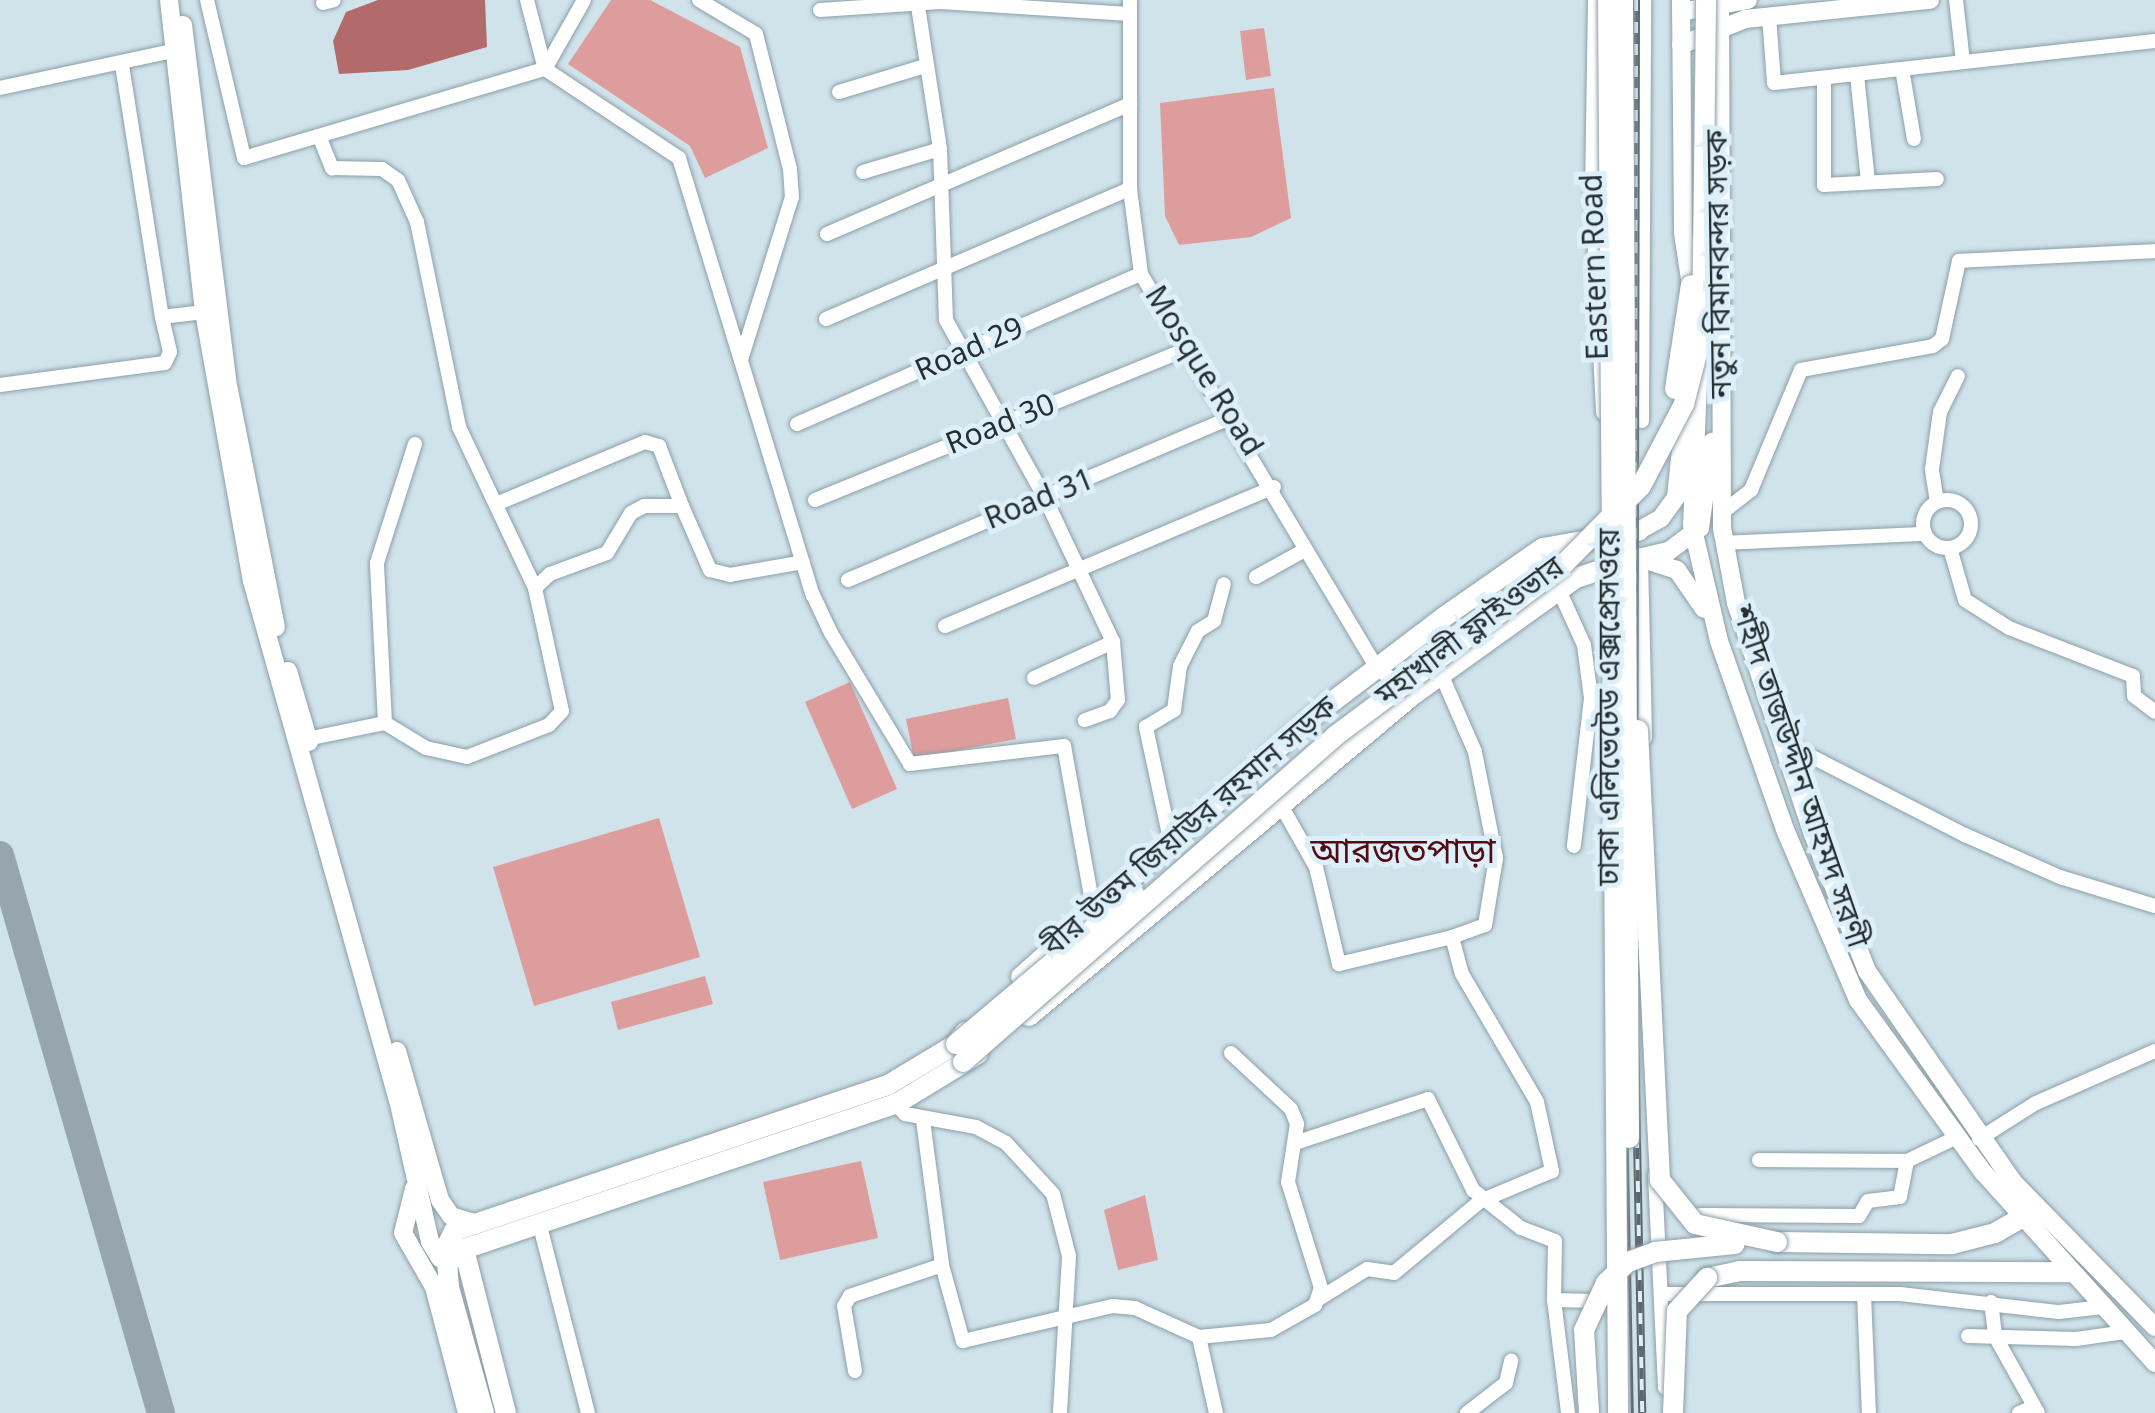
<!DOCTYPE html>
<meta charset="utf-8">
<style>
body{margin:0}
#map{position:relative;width:2155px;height:1413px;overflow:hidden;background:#d0e3eb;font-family:Georgia,"Noto Sans Bengali",serif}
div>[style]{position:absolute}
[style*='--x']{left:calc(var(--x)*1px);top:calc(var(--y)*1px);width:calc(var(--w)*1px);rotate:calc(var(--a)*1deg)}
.green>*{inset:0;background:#dd9d9c}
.water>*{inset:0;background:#b36a6a}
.taxiway>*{height:28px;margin:-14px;padding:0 14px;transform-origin:14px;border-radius:14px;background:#96a6ac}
.roads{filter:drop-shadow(0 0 2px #8c9ea6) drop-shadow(0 0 2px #8c9ea6)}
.minor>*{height:14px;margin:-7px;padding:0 7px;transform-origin:7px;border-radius:7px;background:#fff}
.minor>.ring{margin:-7px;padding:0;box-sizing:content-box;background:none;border:14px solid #fff;border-radius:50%}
.major>*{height:18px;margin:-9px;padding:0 9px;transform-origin:9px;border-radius:9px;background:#fff}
.highway>*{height:20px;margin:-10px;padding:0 10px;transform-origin:10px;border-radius:10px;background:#fff}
.tram>*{height:2.5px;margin:-1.25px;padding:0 1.25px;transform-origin:1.25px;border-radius:1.25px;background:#5d686d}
.rail>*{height:8px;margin-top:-4px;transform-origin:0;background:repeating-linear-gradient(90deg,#ddf0f9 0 11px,#5d686d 0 22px);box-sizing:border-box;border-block:2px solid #5d686d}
.bridges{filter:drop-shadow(0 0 2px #8c9ea6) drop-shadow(0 0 2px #8c9ea6)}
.highway-bridge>*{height:20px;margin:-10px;padding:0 10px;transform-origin:10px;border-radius:10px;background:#fff}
span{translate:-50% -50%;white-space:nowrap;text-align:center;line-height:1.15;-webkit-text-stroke:10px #ddf0f9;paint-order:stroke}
.street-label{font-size:30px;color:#262e31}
.quarter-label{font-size:35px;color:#520c14}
</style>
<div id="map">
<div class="green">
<div style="clip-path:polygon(611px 0,650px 0,740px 47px,768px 148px,705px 178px,690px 146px,568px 64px)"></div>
<div style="clip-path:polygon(1264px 28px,1271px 76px,1246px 80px,1240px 31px)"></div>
<div style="clip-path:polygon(1274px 88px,1291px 218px,1251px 237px,1179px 245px,1165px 216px,1160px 103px)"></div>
<div style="clip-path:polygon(850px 682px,897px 789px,852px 809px,805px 702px)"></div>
<div style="clip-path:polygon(1008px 698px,1016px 739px,914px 759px,906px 719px)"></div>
<div style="clip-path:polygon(659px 818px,700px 957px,534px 1006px,493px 867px)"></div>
<div style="clip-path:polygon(705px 976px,713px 1004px,618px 1030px,611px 1002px)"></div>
<div style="clip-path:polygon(861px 1161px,878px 1238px,780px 1260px,763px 1182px)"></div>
<div style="clip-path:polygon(1145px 1195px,1158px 1260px,1118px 1270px,1104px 1210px)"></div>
</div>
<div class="water">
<div style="clip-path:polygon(378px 0,485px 0,487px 47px,408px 70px,339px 74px,333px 41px,346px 12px)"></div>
</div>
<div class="taxiway">
<div style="--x:0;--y:855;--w:581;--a:73.91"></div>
</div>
<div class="roads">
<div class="minor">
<div style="--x:207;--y:0;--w:162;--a:76.8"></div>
<div style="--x:244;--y:158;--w:314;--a:-16.5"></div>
<div style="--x:545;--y:69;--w:161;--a:33.6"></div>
<div style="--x:679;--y:158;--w:457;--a:73"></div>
<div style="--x:813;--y:595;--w:42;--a:64.7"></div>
<div style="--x:831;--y:633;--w:153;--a:58.9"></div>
<div style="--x:910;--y:764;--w:155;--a:-6.7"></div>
<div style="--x:1064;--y:746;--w:169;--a:79.8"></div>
<div style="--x:527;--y:0;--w:71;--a:75.4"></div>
<div style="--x:699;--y:0;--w:66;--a:30.8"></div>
<div style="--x:756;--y:34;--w:139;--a:75.9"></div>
<div style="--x:790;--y:169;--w:28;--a:86"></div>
<div style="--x:792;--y:197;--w:171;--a:107.4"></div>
<div style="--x:917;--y:0;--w:151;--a:81.2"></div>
<div style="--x:940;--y:149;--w:171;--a:88"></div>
<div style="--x:946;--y:320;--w:204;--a:60.9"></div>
<div style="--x:1045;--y:498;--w:159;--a:64.7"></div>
<div style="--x:1113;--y:642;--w:58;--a:85.1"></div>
<div style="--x:1118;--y:700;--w:14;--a:126"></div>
<div style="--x:1110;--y:711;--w:27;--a:160"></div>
<div style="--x:1130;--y:0;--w:189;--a:90"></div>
<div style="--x:1130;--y:189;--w:86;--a:82.6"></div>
<div style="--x:1141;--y:274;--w:460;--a:59.1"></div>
<div style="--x:1377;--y:669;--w:38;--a:33"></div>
<div style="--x:1595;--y:0;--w:194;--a:90.9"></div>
<div style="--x:1592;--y:194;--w:219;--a:87.1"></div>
<div style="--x:1956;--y:0;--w:61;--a:83.5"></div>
<div style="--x:323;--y:3;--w:11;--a:-15"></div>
<div style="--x:820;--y:10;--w:120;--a:-3.8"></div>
<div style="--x:940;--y:2;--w:190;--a:3.6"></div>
<div style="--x:1769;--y:16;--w:67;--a:85.7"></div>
<div style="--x:1774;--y:83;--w:383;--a:-6.3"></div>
<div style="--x:122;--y:65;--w:255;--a:81"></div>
<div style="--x:545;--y:69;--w:79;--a:-60.5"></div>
<div style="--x:1902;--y:69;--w:71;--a:80.3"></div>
<div style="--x:1857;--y:75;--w:107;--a:84.1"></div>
<div style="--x:1824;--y:79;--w:106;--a:90"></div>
<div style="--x:1824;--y:185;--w:113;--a:-3"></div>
<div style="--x:0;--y:88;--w:177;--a:-12.1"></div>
<div style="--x:839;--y:92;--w:90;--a:-16.8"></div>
<div style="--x:319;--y:136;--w:35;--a:68"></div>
<div style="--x:332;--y:168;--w:50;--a:1.1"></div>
<div style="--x:382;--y:169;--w:19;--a:35"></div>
<div style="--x:398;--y:180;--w:46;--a:65.7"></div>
<div style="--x:417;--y:222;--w:209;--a:78.4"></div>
<div style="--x:459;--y:427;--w:178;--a:64.7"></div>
<div style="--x:863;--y:172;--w:80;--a:-16.6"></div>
<div style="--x:827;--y:234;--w:330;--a:-23.2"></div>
<div style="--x:826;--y:319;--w:331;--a:-23.2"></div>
<div style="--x:0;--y:385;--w:166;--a:-7.6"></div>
<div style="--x:165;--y:363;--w:12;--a:-66"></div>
<div style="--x:170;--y:352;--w:36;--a:-103"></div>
<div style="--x:162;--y:317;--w:42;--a:-6.8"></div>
<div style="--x:1642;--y:421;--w:421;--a:-89.7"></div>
<div style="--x:797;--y:424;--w:375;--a:-23.6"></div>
<div style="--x:815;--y:500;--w:399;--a:-22.1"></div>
<div class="ring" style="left:1923px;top:500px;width:34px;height:34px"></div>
<div style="--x:1937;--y:502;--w:33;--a:-99"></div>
<div style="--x:1932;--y:469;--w:58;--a:-82"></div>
<div style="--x:1940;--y:412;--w:40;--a:-63.4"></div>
<div style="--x:496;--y:504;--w:161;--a:-22.6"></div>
<div style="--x:645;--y:442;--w:15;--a:16"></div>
<div style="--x:659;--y:446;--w:64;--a:69"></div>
<div style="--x:1723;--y:512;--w:36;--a:-38"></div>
<div style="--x:1751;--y:490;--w:130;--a:-67.4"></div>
<div style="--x:1801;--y:370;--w:134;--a:-10.3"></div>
<div style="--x:1933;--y:346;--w:11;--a:-38"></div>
<div style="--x:1942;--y:339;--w:80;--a:-77.7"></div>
<div style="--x:1959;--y:261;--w:196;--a:-2.9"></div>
<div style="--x:1723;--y:543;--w:202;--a:-2.6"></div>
<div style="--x:1950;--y:548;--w:54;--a:73.9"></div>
<div style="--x:1965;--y:600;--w:52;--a:32.5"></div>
<div style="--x:2009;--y:628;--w:133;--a:21.2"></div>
<div style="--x:2133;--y:676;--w:20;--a:87"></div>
<div style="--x:2134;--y:696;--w:26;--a:37"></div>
<div style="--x:1641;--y:559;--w:179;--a:88.7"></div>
<div style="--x:1256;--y:577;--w:56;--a:-28.9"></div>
<div style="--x:848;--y:580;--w:415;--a:-23"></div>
<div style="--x:1559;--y:590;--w:60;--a:65.6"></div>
<div style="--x:1584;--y:645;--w:53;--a:82.5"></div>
<div style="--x:1591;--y:698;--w:149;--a:96.6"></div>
<div style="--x:945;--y:626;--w:357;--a:-22.9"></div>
<div style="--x:1441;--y:674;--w:85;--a:66.4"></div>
<div style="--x:1475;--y:752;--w:108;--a:78.8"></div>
<div style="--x:1496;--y:858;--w:68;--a:99.3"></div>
<div style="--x:1485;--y:925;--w:35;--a:160"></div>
<div style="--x:1452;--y:937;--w:38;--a:75"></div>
<div style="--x:1462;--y:974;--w:148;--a:59.6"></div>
<div style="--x:1537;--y:1102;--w:71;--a:77.7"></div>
<div style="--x:1552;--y:1171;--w:73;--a:157.3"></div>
<div style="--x:1034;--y:678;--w:87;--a:-24.5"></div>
<div style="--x:385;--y:723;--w:160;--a:-92.9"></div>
<div style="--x:377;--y:563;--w:125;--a:-72.3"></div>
<div style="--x:302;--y:740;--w:85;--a:-11.6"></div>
<div style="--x:385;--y:723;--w:48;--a:31.4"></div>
<div style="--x:426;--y:748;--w:42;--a:12.4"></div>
<div style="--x:467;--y:757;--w:88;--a:-21.3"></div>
<div style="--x:549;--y:725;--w:19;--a:-47"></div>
<div style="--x:562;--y:711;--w:126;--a:-102.4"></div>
<div style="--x:535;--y:588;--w:21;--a:-43"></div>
<div style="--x:550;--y:574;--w:61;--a:-20.2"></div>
<div style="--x:607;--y:553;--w:47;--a:-59"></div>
<div style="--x:631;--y:513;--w:15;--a:-28"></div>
<div style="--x:644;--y:506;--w:38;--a:0"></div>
<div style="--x:682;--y:506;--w:70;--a:66.4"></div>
<div style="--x:710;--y:570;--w:21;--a:14"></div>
<div style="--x:730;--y:575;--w:74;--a:-10.1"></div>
<div style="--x:1781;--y:741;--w:207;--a:27.1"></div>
<div style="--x:1965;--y:835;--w:104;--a:23.9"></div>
<div style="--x:2060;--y:877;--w:99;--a:17"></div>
<div style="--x:1282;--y:807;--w:69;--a:60.5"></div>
<div style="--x:1316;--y:867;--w:100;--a:76.7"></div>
<div style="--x:1339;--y:964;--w:116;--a:-13.4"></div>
<div style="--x:1171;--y:844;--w:120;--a:-102.1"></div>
<div style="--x:1146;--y:727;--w:33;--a:-31"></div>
<div style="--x:1174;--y:710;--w:44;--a:-82.2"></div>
<div style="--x:1180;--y:666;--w:39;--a:-63"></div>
<div style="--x:1198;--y:631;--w:19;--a:-32"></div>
<div style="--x:1214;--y:621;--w:38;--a:-75"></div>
<div style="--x:896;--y:1104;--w:13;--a:48"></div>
<div style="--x:905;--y:1114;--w:72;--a:10.4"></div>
<div style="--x:976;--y:1127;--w:34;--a:28"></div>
<div style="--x:1006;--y:1143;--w:69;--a:47.3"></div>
<div style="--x:1053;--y:1194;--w:64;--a:75.5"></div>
<div style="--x:1069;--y:1256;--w:157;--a:93.3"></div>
<div style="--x:923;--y:1120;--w:146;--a:82.5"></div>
<div style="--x:942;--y:1265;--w:79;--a:74.6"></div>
<div style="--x:963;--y:1341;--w:153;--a:-13.2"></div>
<div style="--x:1112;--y:1306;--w:23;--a:5"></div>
<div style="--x:1135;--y:1308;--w:70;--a:24.4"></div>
<div style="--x:1199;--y:1337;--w:72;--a:-5.6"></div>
<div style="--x:1271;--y:1330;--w:51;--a:-29.6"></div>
<div style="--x:1315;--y:1305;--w:18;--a:-71"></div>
<div style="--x:1321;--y:1288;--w:111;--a:-107.3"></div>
<div style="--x:1288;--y:1182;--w:59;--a:-81.2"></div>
<div style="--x:1297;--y:1124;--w:16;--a:-112"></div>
<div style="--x:1291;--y:1109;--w:82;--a:-137"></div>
<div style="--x:1979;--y:1139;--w:67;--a:-32.3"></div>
<div style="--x:2036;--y:1103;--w:130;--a:-23.6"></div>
<div style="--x:1295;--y:1143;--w:140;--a:-18.3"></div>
<div style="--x:1428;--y:1099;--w:102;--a:63.7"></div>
<div style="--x:1473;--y:1190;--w:61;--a:38.4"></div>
<div style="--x:1521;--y:1228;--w:36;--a:21"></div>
<div style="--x:1555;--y:1241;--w:59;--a:91"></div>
<div style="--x:1554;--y:1300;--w:114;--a:82.9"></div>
<div style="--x:1759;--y:1160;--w:148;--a:0.4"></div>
<div style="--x:1655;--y:1175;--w:213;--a:87.3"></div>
<div style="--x:1700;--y:1215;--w:159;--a:0.4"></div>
<div style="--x:1859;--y:1216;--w:17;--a:-59"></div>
<div style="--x:1868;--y:1201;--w:32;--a:-7"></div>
<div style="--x:1900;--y:1197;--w:37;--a:-79"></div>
<div style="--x:1907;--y:1161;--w:55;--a:-25.6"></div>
<div style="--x:541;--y:1230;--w:189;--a:75.6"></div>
<div style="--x:1663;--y:1294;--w:237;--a:0"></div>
<div style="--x:1900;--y:1294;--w:160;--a:6.5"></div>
<div style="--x:2059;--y:1312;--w:44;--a:-6.5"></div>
<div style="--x:1864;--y:1295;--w:118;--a:87.6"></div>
<div style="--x:1317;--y:1300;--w:59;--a:-31.8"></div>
<div style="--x:1367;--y:1269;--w:27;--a:8"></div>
<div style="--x:1394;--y:1273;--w:117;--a:-39.8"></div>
<div style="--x:1554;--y:1300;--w:40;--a:1.4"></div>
<div style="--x:1991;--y:1302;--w:34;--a:83"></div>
<div style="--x:1995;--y:1336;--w:88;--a:60.8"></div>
<div style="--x:1968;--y:1336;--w:108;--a:1.6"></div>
<div style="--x:2076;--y:1339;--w:49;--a:-8.1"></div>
<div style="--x:1199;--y:1337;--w:78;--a:77.4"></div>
<div style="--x:855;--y:1371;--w:66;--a:-99.6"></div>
<div style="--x:844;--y:1306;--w:12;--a:-59"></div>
<div style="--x:850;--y:1296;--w:97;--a:-18.6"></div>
<div style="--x:1467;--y:1413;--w:49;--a:-37.6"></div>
<div style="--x:1506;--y:1383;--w:23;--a:-77"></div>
<div style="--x:2019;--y:1413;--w:16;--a:-22"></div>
</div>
<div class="major">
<div style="--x:169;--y:0;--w:314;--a:83.6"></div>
<div style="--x:204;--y:312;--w:273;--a:79.9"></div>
<div style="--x:252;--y:581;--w:543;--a:74.3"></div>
<div style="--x:399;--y:1104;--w:141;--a:77.3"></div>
<div style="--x:430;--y:1242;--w:19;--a:58"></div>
<div style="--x:440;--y:1258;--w:18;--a:0"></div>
<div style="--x:1681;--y:0;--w:233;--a:89.5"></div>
<div style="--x:1683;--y:233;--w:67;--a:81.4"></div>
<div style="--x:1720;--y:0;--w:528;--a:89.78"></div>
<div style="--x:1722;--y:528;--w:76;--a:79.4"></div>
<div style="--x:1736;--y:603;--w:243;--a:71.6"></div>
<div style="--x:1813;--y:834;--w:147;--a:68.5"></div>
<div style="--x:1867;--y:971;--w:257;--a:55.3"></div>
<div style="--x:2013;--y:1182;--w:203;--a:45.6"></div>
<div style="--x:1681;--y:12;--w:68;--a:-10.2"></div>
<div style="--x:183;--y:25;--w:358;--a:82.9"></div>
<div style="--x:227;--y:380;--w:252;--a:78.8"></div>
<div style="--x:1681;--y:45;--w:69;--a:-22.1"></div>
<div style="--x:1745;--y:19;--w:186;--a:-5.9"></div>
<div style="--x:1699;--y:359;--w:166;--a:92.4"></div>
<div style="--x:1692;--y:525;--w:119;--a:76.9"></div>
<div style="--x:1719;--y:641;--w:202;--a:70.7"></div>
<div style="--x:1786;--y:832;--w:183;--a:66.8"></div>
<div style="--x:1858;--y:1000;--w:213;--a:54"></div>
<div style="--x:1983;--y:1172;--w:257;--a:48"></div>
<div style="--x:1638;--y:531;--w:26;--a:-29"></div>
<div style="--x:1661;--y:518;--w:26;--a:-54"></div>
<div style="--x:1676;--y:497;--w:97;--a:-84.1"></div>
<div style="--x:1638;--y:558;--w:32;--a:-13"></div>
<div style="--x:1669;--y:551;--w:39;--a:-37"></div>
<div style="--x:1700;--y:528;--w:87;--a:-82.1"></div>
<div style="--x:1643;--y:559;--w:36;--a:18"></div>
<div style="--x:1677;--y:570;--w:47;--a:55.3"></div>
<div style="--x:288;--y:671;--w:74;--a:73.5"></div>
<div style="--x:397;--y:1051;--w:155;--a:73.9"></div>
<div style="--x:440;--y:1200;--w:19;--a:55"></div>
<div style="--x:451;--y:1216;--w:21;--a:17"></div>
<div style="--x:414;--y:1189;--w:45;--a:104"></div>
<div style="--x:403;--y:1233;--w:62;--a:60.1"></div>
<div style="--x:434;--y:1287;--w:130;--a:75.3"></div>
</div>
<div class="highway">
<div style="--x:1021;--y:977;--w:394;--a:-41.7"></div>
<div style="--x:1315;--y:715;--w:162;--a:-37.2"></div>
<div style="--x:1444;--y:617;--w:121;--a:-34.9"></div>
<div style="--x:1543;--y:548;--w:97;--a:-10.1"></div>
<div style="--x:1029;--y:1016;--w:502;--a:-39.91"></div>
<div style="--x:1414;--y:694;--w:199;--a:-35.6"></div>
<div style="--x:1576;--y:578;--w:65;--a:-17.9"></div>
<div style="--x:1777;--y:1242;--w:175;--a:0.7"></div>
<div style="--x:1952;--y:1244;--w:44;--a:-14.3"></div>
<div style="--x:1995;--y:1233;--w:30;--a:-30"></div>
<div style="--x:1707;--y:1278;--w:34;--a:-12"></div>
<div style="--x:1740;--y:1271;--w:330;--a:0.2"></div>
<div style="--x:484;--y:1413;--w:130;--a:-105.6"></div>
<div style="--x:449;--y:1288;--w:41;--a:-94.2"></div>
<div style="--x:446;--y:1247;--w:18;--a:-63"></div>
<div style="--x:454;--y:1231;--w:458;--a:-18.6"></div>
<div style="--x:888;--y:1085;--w:79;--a:-31.1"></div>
<div style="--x:956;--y:1044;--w:15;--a:-53"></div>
<div style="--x:506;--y:1413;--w:169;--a:-104.4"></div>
<div style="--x:464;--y:1249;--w:456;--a:-18.6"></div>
<div style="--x:896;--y:1104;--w:96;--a:-31.4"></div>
</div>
</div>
<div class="tram">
<div style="--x:1625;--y:0;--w:982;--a:90.06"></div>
<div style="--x:1624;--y:982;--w:431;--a:88.9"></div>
</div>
<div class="rail">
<div style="--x:1636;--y:0;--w:983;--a:90.12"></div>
<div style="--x:1634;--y:983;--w:430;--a:88.9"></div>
</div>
<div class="bridges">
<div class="highway-bridge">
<div style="--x:1608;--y:0;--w:1413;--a:89.59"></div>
<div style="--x:1623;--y:0;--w:1138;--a:89.7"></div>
<div style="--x:1675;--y:389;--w:105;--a:-81.3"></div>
<div style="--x:1638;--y:730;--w:451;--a:87.2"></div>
<div style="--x:1660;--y:1180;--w:56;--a:51.5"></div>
<div style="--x:1695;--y:1224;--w:84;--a:12.4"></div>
<div style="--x:956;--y:1044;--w:233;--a:-40.1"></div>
<div style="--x:963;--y:1062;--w:495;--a:-41.2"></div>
<div style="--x:1335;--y:736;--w:281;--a:-36.7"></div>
<div style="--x:1560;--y:568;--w:115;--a:-45.4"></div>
<div style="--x:1641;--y:486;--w:93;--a:-62.3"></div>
<div style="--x:1684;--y:404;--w:72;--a:-75.6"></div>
<div style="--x:1702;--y:334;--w:334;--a:-89.3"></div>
<div style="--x:1589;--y:1413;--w:83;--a:-93.4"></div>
<div style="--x:1584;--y:1330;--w:52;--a:-64.9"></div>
<div style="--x:1606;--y:1283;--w:30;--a:-44"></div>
<div style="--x:1628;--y:1262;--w:29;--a:-20"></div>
<div style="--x:1655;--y:1252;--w:80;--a:-5.7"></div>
<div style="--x:1673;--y:1413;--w:102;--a:-87.8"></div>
<div style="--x:1677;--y:1311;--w:45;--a:-47.7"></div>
</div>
</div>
<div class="street-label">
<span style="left:1721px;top:264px;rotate:-91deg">নতুন বিমানবন্দর সড়ক</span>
<span style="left:1597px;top:267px;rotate:-92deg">Eastern Road</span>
<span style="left:970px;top:351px;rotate:-24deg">Road 29</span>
<span style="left:1202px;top:372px;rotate:58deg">Mosque Road</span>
<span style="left:1001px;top:426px;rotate:-22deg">Road 30</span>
<span style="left:1040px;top:501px;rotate:-22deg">Road 31</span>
<span style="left:1471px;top:633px;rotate:-37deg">মহাখালী ফ্লাইওভার</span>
<span style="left:1611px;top:707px;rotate:-90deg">ঢাকা এলিভেটেড এক্সপ্রেসওয়ে</span>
<span style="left:1798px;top:777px;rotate:71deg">শহীদ তাজউদ্দীন আহমদ সরণী</span>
<span style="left:1191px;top:828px;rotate:-41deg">বীর উত্তম জিয়াউর রহমান সড়ক</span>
</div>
<div class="quarter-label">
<span style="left:1403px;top:854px">আরজতপাড়া</span>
</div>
</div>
